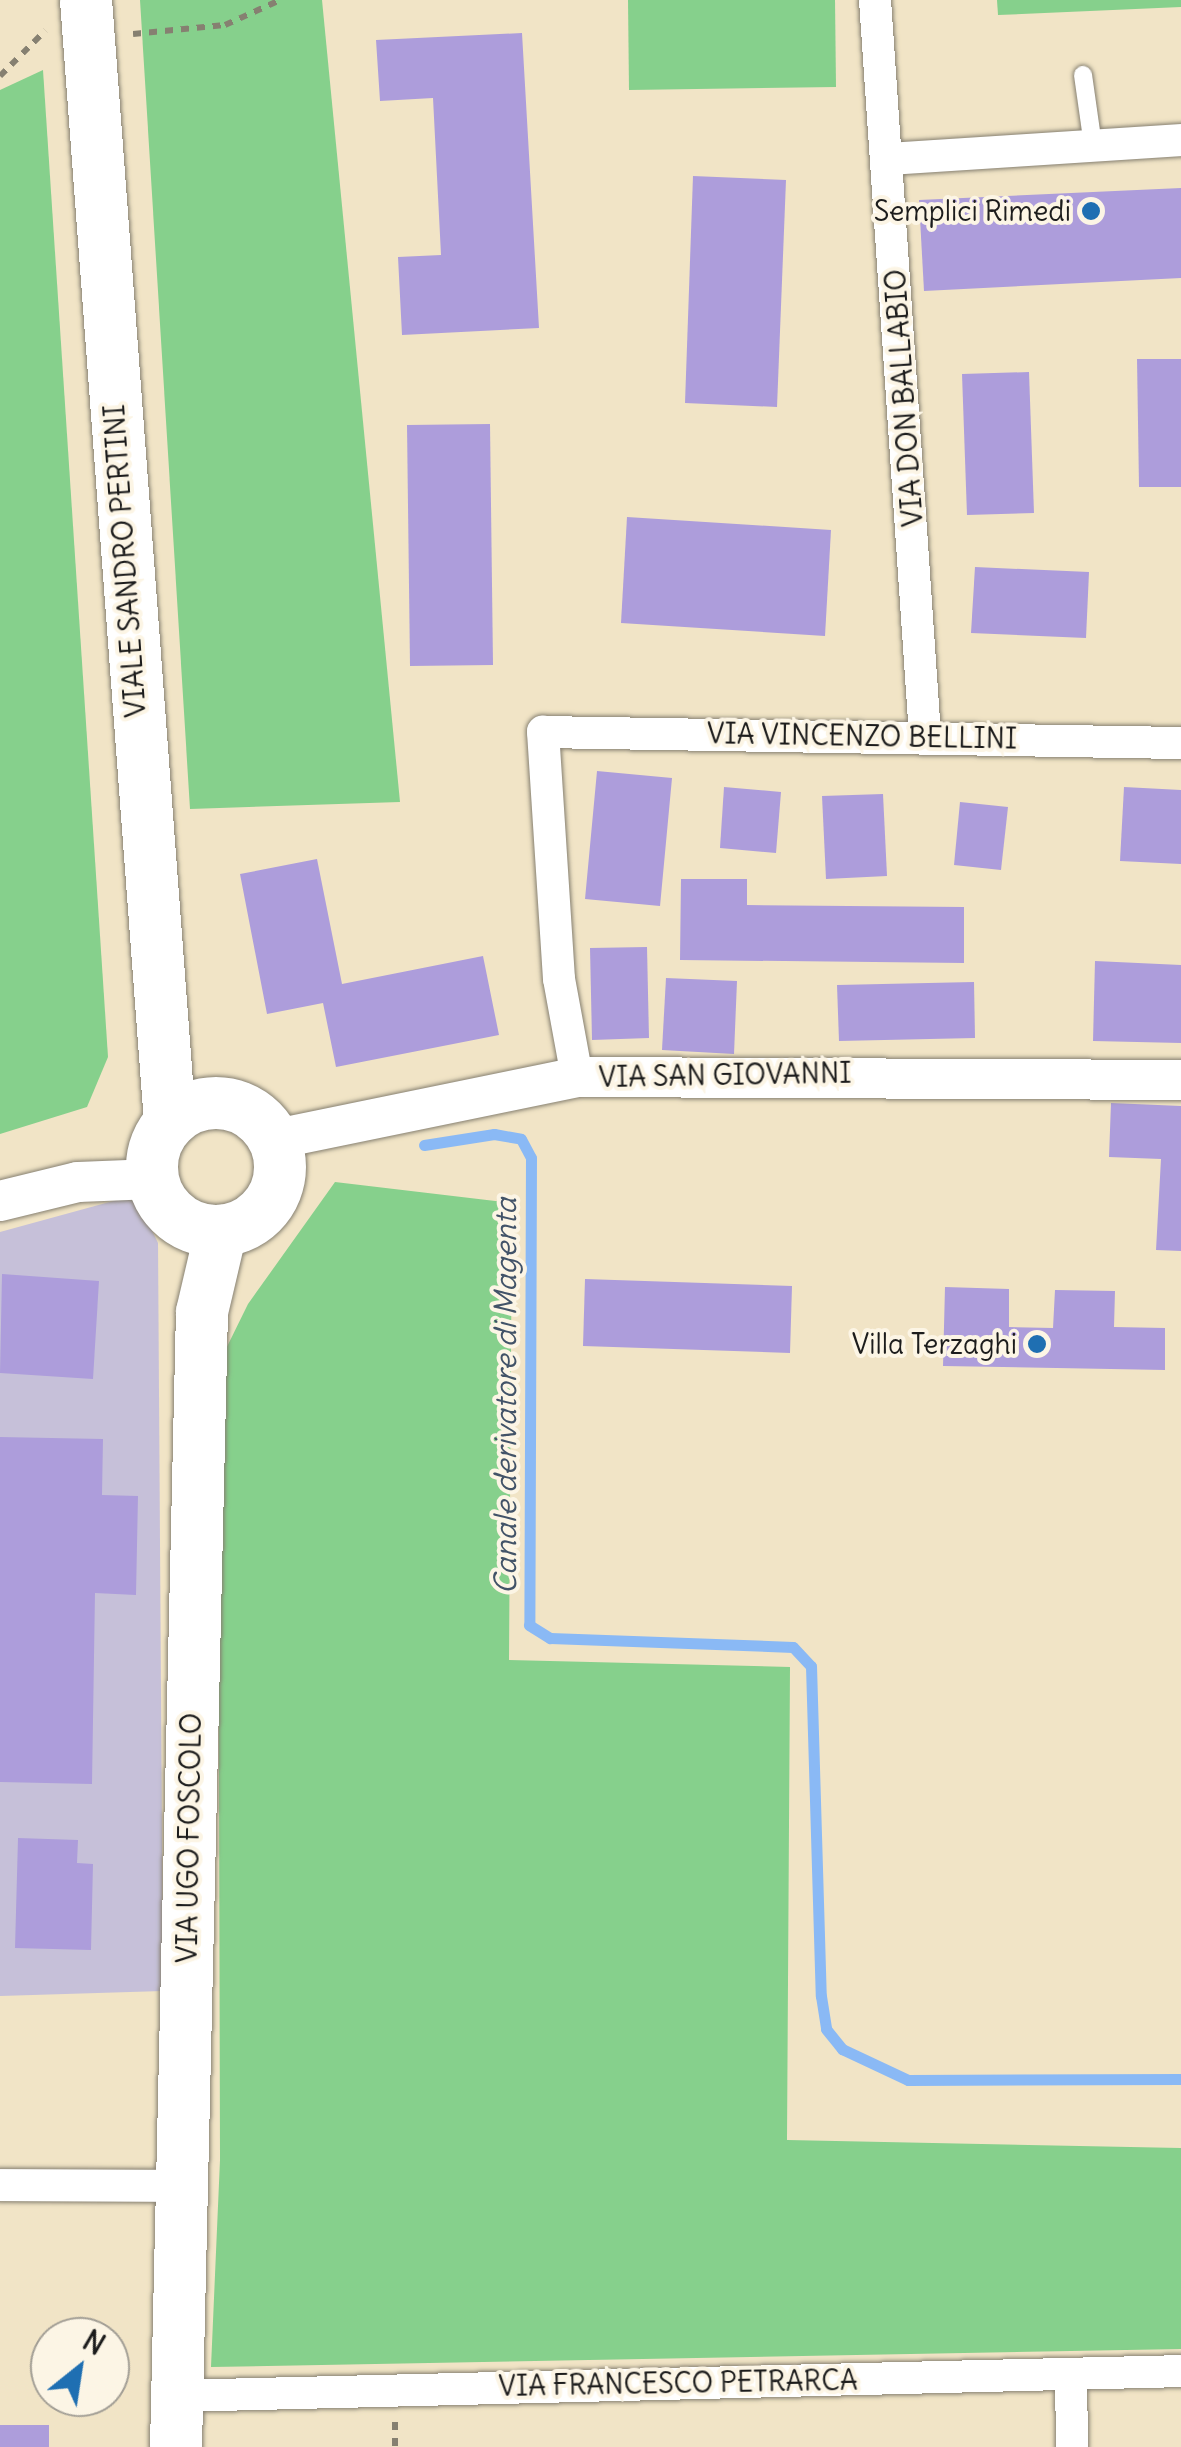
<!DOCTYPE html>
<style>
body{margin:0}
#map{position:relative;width:1181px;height:2447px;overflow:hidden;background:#f1e4c6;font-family:Delius,sans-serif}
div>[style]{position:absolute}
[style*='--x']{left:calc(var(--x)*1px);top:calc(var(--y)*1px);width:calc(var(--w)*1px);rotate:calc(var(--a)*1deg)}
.industrial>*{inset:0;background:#c6c0d9}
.green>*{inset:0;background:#86d08c}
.stream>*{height:11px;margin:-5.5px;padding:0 5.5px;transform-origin:5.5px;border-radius:5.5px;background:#8ab9f5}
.building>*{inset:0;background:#ad9ddb}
.path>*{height:6px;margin-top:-3px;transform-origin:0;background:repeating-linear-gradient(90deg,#868071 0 8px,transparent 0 16px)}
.roads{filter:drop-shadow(0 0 2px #868071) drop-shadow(0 0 2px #868071)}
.service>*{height:18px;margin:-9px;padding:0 9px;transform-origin:9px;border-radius:9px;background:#fff}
.minor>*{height:32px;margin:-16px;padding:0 16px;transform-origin:16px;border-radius:16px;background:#fff}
.tertiary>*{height:40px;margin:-20px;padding:0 20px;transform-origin:20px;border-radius:20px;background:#fff}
.primary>*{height:52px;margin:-26px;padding:0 26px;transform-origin:26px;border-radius:26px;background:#fff}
.primary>.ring{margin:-26px;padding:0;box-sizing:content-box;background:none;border:52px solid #fff;border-radius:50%}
.dots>*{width:28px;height:28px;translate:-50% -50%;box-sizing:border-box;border:5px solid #fcf5e5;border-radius:50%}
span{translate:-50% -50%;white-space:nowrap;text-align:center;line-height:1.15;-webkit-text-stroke:8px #fcf5e5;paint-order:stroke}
.poi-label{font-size:28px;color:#1c1c1c}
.right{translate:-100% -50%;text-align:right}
.street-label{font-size:28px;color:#1c1c1c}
.water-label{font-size:30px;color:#425368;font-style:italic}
.north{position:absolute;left:30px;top:2317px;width:100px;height:100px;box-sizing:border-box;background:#fcf5e5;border:2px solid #a29e95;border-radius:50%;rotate:30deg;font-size:28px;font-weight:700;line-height:40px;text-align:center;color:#1c1c1c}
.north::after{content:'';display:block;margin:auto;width:35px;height:45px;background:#1f6fb2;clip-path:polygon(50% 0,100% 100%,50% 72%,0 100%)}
</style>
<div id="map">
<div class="industrial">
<div style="clip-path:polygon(135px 1195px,158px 1243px,163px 1991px,0 1996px,0 1232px)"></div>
</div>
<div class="green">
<div style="clip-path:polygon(140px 0,322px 0,400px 802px,190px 809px)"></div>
<div style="clip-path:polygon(628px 0,835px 0,836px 87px,629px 90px)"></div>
<div style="clip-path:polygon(997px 0,1181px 0,1181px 7px,998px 15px)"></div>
<div style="clip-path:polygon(43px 70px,108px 1057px,87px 1107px,0 1134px,0 90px)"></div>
<div style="clip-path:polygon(335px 1182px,512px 1203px,509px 1660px,790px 1667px,787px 2140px,1181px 2148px,1181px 2349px,211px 2367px,220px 2160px,218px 1365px,248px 1304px)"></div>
</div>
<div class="stream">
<div style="--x:424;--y:1145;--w:71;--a:-8.9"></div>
<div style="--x:494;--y:1134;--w:27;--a:10"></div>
<div style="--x:521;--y:1139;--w:21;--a:62"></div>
<div style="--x:531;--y:1158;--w:467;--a:90.2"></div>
<div style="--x:529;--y:1625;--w:25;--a:32"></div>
<div style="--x:550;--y:1638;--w:243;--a:2.1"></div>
<div style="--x:793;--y:1647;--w:26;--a:47"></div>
<div style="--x:811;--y:1666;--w:330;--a:88.3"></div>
<div style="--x:821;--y:1996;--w:33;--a:81"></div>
<div style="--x:826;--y:2029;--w:26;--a:51"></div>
<div style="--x:842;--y:2049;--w:73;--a:25.2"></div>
<div style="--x:908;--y:2080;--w:273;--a:-0.2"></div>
</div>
<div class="building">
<div style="clip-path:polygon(522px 33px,539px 328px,402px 335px,398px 257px,441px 255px,433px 98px,380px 101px,376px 40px)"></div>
<div style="clip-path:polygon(693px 176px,786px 180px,777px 407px,685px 403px)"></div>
<div style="clip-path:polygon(1181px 188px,1181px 278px,924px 291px,919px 200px)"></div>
<div style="clip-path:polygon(1137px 359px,1181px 359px,1181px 487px,1139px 487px)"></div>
<div style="clip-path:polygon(1029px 372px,1034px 513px,967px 515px,962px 374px)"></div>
<div style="clip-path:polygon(490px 424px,493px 665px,410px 666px,407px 425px)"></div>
<div style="clip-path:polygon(627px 517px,831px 530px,825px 636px,621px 623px)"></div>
<div style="clip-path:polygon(975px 567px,1089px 572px,1086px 638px,971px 633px)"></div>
<div style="clip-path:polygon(597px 771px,672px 778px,660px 906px,585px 899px)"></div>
<div style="clip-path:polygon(724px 787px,781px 792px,776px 853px,720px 848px)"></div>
<div style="clip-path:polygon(1124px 787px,1181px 790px,1181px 864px,1120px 861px)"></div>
<div style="clip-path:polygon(883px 794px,887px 876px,826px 879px,822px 796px)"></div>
<div style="clip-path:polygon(960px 802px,1008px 807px,1001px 870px,954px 865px)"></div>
<div style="clip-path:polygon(317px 859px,342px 984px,483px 956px,499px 1035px,336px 1067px,323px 1003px,267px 1014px,240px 874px)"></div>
<div style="clip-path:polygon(681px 879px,747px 879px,747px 905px,964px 907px,964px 963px,680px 960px)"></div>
<div style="clip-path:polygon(647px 947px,649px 1038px,592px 1040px,590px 948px)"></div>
<div style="clip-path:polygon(1095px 961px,1181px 965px,1181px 1043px,1093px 1041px)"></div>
<div style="clip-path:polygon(666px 978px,737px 981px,734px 1054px,662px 1050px)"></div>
<div style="clip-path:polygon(974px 982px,975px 1038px,839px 1041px,837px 985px)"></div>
<div style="clip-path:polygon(1111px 1103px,1181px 1106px,1181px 1251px,1156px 1250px,1161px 1159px,1109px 1157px)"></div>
<div style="clip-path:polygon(2px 1274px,99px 1281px,93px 1379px,0 1373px)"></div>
<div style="clip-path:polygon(585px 1279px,792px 1286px,790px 1353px,583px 1346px)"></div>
<div style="clip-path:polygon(945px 1287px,1009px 1289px,1009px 1327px,1053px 1328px,1055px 1290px,1115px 1291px,1114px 1327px,1165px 1328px,1165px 1370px,943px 1366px)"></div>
<div style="clip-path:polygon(0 1437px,103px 1439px,102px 1495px,138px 1496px,136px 1595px,95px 1593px,92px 1784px,0 1782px)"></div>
<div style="clip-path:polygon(18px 1838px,78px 1840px,77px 1863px,93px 1864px,91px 1950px,15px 1948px)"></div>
<div style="clip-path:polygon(0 2425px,49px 2425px,49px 2447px,0 2447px)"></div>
</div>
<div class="path">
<div style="--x:133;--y:34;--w:92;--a:-5.6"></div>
<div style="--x:225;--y:25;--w:60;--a:-24.4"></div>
<div style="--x:0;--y:76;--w:64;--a:-45"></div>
<div style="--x:395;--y:2422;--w:25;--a:90"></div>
</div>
<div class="roads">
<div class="service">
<div style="--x:1083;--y:75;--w:71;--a:81.9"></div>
</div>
<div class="minor">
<div style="--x:875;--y:0;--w:738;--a:86.11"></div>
<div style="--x:889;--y:159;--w:293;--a:-3.7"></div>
<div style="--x:577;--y:1077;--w:100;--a:-100.4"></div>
<div style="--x:559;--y:979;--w:248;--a:-93.7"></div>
<div style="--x:543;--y:732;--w:638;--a:0.99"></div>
<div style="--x:0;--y:2185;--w:181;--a:0.3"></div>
<div style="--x:1071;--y:2374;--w:73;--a:89.2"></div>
<div style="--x:176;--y:2396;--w:1005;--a:-1.42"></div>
</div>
<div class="tertiary">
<div style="--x:276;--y:1139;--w:307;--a:-11.6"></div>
<div style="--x:577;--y:1077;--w:604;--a:0.28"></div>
<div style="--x:0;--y:1201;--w:80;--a:-13.7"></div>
<div style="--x:78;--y:1182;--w:75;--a:-2.3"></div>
</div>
<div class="primary">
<div style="--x:86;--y:0;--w:1125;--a:85.72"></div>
<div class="ring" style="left:152px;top:1103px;width:76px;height:76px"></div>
<div style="--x:176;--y:2447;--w:1135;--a:-88.69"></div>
<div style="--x:202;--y:1312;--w:83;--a:-76.8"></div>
</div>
</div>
<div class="dots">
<div style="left:1091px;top:211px;background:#1f6fb2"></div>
<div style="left:1037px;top:1344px;background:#1f6fb2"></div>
</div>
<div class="poi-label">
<span class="right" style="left:1071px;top:211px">Semplici Rimedi</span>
<span class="right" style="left:1017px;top:1344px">Villa Terzaghi</span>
</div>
<div class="street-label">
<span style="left:904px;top:398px;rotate:-94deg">VIA DON BALLABIO</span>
<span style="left:125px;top:561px;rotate:-94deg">VIALE SANDRO PERTINI</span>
<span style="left:862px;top:736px;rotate:1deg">VIA VINCENZO BELLINI</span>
<span style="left:725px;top:1075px;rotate:-1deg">VIA SAN GIOVANNI</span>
<span style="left:189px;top:1838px;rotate:-89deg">VIA UGO FOSCOLO</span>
<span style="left:678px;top:2383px;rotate:-1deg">VIA FRANCESCO PETRARCA</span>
</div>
<div class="water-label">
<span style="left:505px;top:1396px;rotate:-90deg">Canale derivatore di Magenta</span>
</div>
<div class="north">N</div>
</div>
